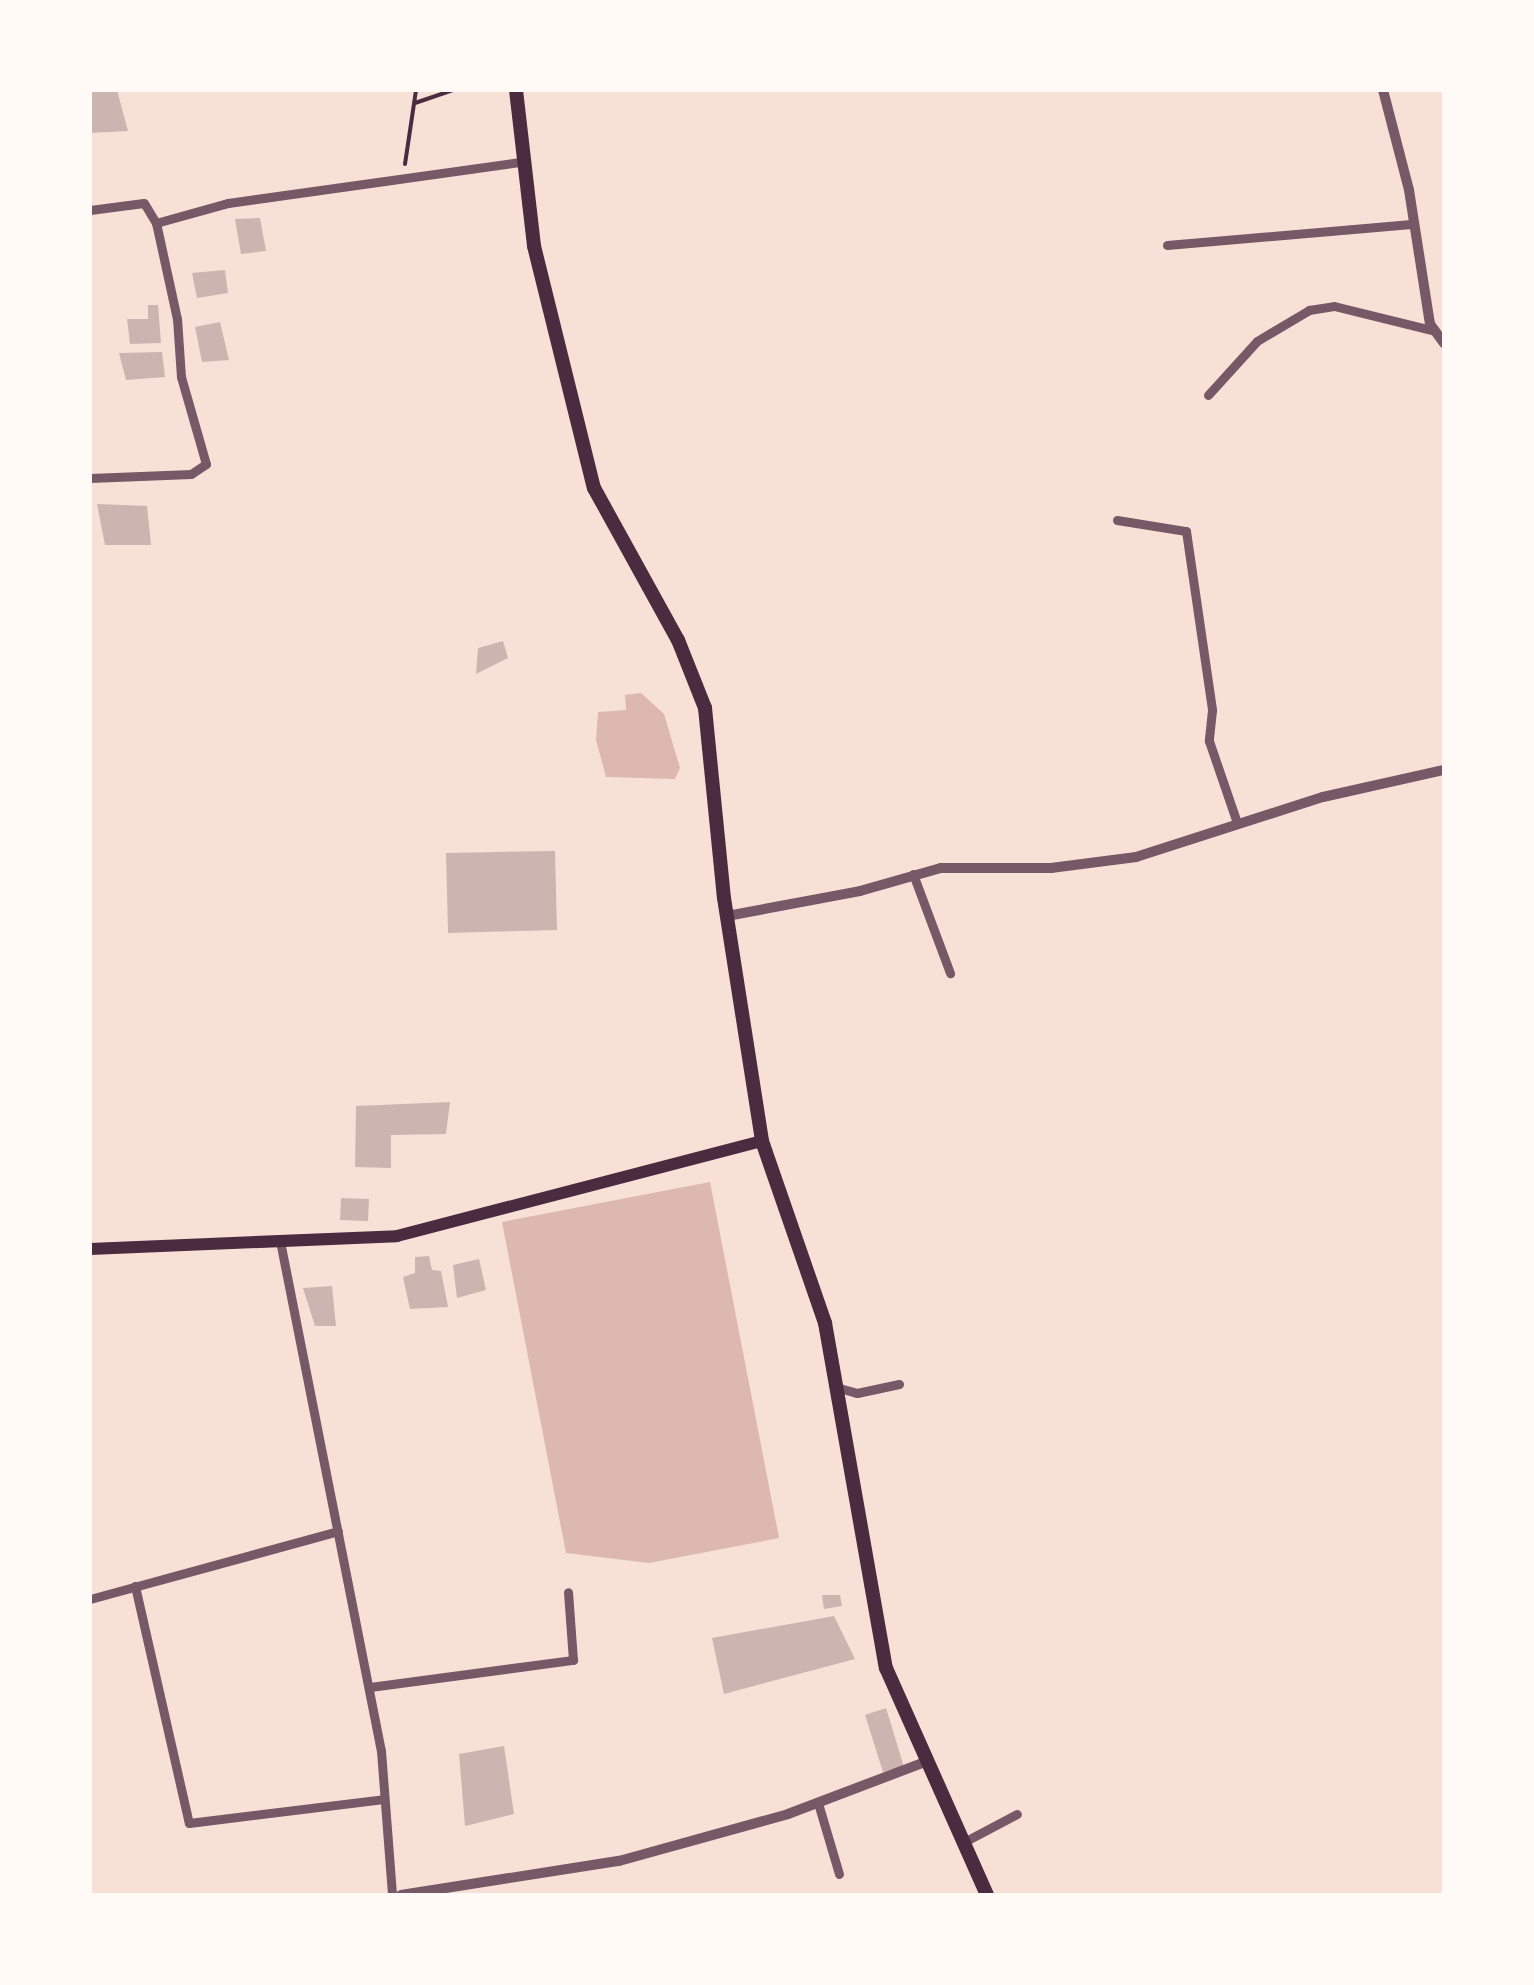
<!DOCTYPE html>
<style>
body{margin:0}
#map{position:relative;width:1534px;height:1985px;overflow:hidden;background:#f7e1d7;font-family:"Titillium Web",sans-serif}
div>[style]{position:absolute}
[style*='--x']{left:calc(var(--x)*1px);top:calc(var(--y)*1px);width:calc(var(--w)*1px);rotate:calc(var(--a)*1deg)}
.water>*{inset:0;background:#dcb8b0}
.building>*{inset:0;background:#ccb4b1}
.path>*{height:4px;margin:-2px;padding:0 2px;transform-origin:2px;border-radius:2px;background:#4a2c40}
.minor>*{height:9px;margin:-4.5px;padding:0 4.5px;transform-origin:4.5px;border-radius:4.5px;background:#755966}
.tertiary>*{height:10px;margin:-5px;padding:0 5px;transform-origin:5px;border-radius:5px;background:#755966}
.secondary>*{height:12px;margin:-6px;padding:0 6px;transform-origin:6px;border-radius:6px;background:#4a2c40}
.trunk>*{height:14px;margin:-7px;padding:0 7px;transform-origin:7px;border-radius:7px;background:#4a2c40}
span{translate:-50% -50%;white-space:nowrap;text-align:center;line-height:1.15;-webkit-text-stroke:10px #fffaf5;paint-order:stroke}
.frame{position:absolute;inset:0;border:92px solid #fffaf5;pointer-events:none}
</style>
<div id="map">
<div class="water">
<div style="clip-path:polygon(641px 693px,664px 714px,680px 768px,675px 779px,606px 777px,596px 740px,598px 712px,626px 710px,625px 695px)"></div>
<div style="clip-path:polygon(710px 1182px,779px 1538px,649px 1563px,566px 1553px,502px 1222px)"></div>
</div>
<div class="building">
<div style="clip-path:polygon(90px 90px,117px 90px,128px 131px,90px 133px)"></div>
<div style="clip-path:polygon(260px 218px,266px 251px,241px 254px,235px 219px)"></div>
<div style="clip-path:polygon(225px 270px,228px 293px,197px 298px,192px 273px)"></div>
<div style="clip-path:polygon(148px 305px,158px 305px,161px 343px,130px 344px,127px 319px,148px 319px)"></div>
<div style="clip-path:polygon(220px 322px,229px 360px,202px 362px,195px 327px)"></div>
<div style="clip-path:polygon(162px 352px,165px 377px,126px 380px,119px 353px)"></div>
<div style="clip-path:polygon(97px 504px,147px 506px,151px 545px,105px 545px)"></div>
<div style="clip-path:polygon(503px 641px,508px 658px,476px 674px,478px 648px)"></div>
<div style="clip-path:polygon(555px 851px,557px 930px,448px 933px,446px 853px)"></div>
<div style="clip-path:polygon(450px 1102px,446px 1134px,391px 1135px,391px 1168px,355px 1167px,356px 1106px)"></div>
<div style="clip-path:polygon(341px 1198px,369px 1199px,368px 1221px,340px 1220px)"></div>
<div style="clip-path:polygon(429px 1256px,432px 1270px,441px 1271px,448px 1307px,410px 1309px,403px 1277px,415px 1273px,415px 1257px)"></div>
<div style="clip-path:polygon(479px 1259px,486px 1290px,457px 1298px,453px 1265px)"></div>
<div style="clip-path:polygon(332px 1286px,336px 1326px,315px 1326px,303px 1288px)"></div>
<div style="clip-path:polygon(822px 1595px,840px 1595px,842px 1606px,824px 1609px)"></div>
<div style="clip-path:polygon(834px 1616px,855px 1659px,724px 1694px,712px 1638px)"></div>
<div style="clip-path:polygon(886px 1708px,904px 1767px,883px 1772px,865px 1715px)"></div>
<div style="clip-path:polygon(504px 1746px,514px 1814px,465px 1826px,459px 1754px)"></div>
</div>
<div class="path">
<div style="--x:415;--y:103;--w:40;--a:-18.9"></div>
<div style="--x:405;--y:164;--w:75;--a:-81.5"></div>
</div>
<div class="minor">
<div style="--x:90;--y:210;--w:54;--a:-7.4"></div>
<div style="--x:144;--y:203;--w:23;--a:59"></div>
<div style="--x:1167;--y:245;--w:248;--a:-4.9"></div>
<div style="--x:1208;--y:395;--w:73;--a:-47.8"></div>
<div style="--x:1257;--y:341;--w:61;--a:-30.8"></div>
<div style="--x:1309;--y:310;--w:25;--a:-9"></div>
<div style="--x:1334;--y:306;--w:104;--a:13.9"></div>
<div style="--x:90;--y:478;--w:101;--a:-2.3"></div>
<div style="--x:191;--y:474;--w:18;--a:-34"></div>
<div style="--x:206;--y:464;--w:91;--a:-106"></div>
<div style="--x:181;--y:377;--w:58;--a:-93.9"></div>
<div style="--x:177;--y:319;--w:98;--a:-102.3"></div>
<div style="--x:156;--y:223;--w:75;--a:-15.5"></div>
<div style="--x:228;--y:203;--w:300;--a:-8"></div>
<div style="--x:1117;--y:520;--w:70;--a:9.1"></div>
<div style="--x:1186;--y:531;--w:181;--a:81.7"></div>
<div style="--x:1212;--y:710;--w:31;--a:96"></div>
<div style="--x:1209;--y:741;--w:87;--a:71.1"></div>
<div style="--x:913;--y:874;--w:106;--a:69.5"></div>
<div style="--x:280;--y:1241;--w:520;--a:78.8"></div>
<div style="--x:381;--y:1751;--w:144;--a:85.6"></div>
<div style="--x:836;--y:1387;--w:22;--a:16"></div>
<div style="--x:857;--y:1393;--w:43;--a:-12.1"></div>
<div style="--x:135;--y:1586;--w:243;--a:77.2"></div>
<div style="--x:189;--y:1823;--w:196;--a:-7"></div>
<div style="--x:90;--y:1599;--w:257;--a:-15.3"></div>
<div style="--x:370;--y:1687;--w:205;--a:-7.6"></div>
<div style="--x:573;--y:1660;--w:68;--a:-94.2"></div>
<div style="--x:818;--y:1803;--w:74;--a:73.5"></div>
<div style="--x:962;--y:1843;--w:62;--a:-27.8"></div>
</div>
<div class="tertiary">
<div style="--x:1383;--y:90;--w:103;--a:75.4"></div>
<div style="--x:1409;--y:190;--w:136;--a:81.1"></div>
<div style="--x:1430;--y:324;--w:24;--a:54"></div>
<div style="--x:727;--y:916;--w:135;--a:-10.6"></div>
<div style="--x:860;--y:891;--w:84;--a:-15.9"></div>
<div style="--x:941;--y:868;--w:110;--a:0"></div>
<div style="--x:1051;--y:868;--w:86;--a:-7.4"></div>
<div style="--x:1136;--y:857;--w:196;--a:-17.8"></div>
<div style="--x:1323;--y:797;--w:124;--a:-12.6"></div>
<div style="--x:401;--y:1895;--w:221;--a:-8.9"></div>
<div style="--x:619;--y:1861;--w:175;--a:-15.5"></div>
<div style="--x:788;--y:1814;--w:147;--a:-20.8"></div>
</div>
<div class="secondary">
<div style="--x:90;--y:1249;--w:307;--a:-2.4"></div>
<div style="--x:397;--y:1236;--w:377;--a:-14.6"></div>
</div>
<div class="trunk">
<div style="--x:516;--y:90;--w:157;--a:83.4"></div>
<div style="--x:534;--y:246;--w:249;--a:76.1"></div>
<div style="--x:594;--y:488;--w:174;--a:61.1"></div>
<div style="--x:678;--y:640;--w:73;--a:68.3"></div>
<div style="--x:705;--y:708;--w:191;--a:84.3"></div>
<div style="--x:724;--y:898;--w:246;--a:81.1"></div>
<div style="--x:762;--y:1141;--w:193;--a:70.9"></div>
<div style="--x:825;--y:1323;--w:350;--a:80"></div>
<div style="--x:886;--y:1668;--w:248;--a:66"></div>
</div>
<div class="frame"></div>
</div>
